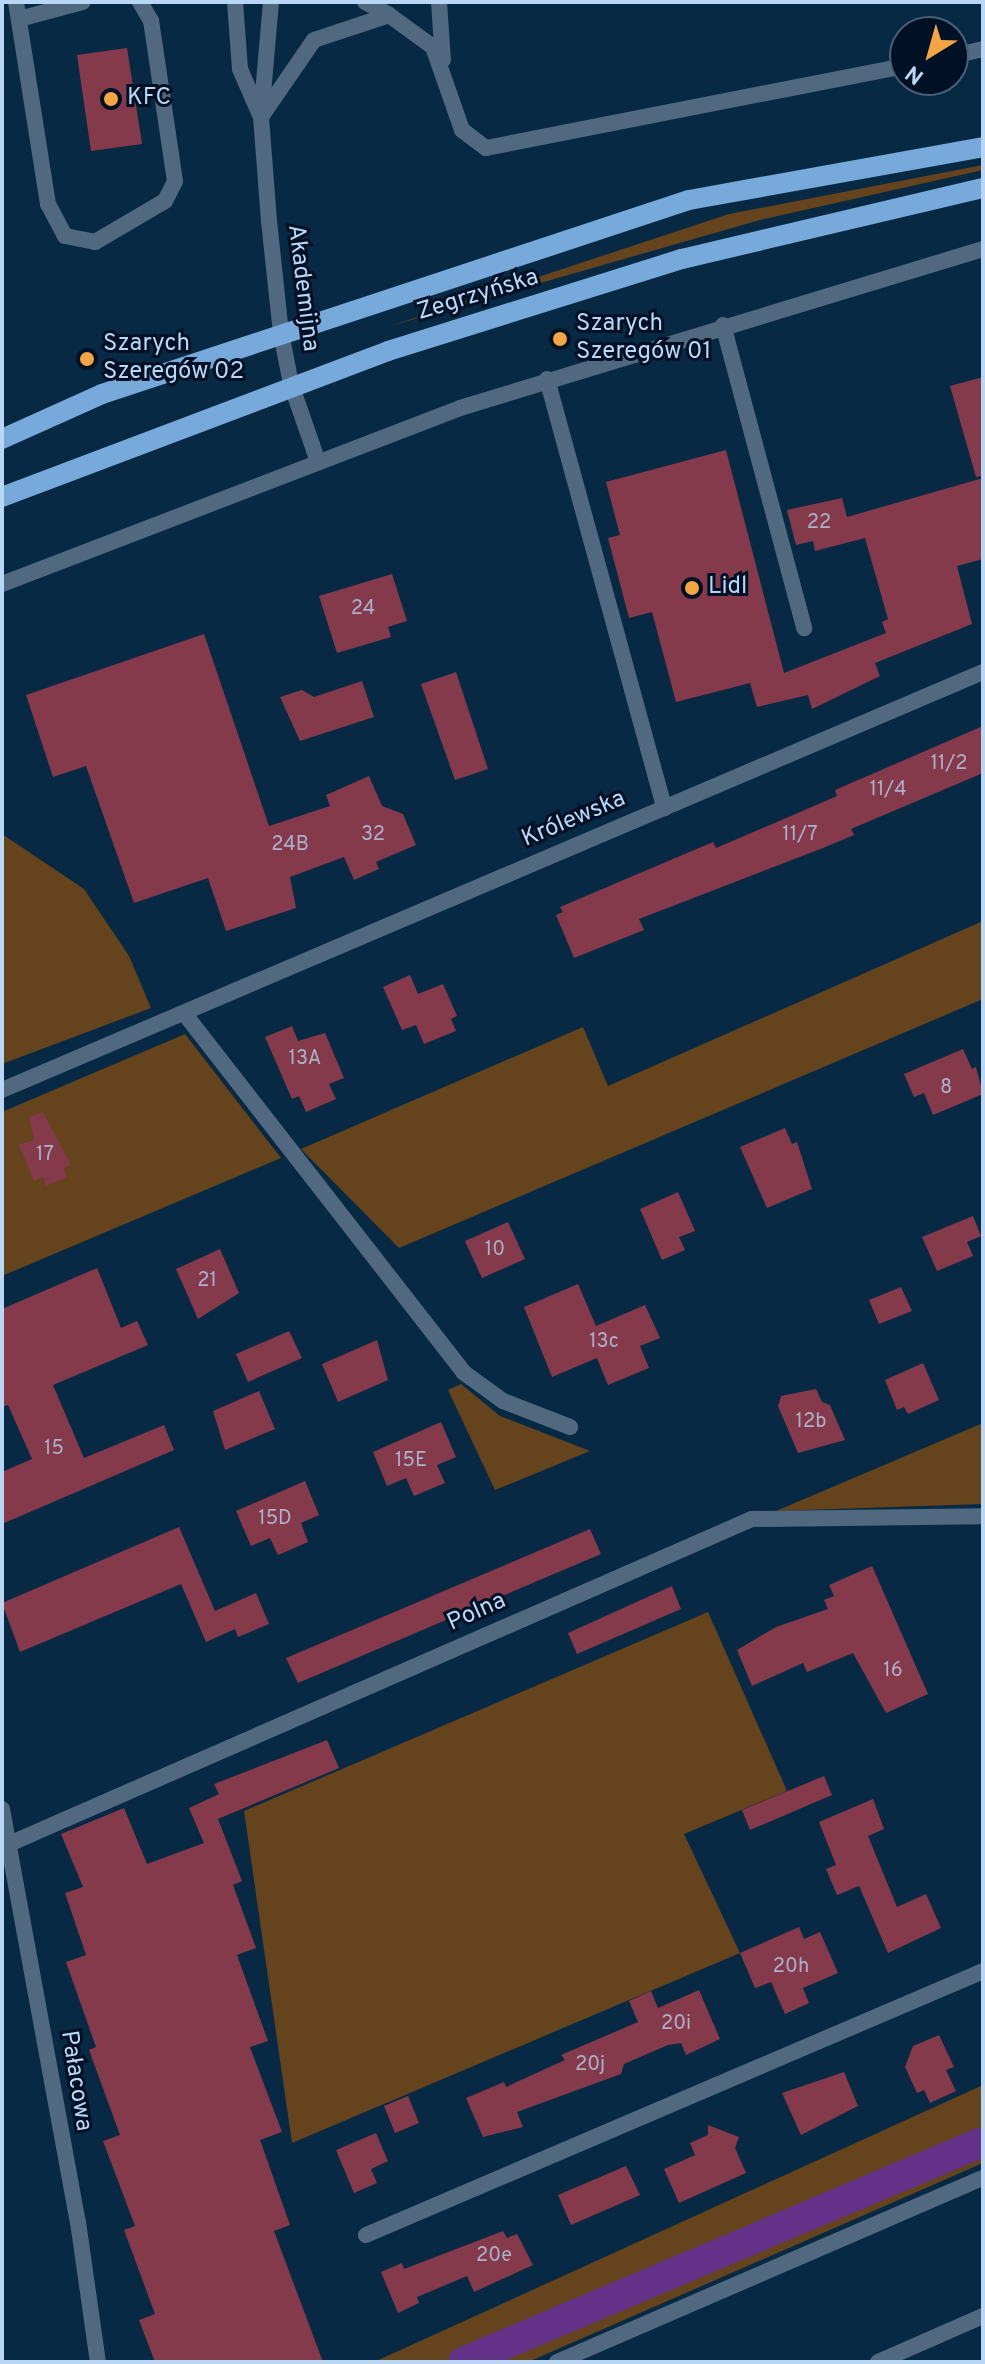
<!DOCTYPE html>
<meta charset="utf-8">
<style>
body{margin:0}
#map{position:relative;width:985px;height:2364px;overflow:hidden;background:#082944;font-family:Overpass,sans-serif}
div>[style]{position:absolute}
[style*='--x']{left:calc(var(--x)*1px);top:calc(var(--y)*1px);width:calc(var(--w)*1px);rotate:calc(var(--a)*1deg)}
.green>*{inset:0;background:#65431c}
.canal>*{height:30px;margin:-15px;padding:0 15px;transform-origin:15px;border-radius:15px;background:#643189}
.building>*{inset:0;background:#853a4b}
.lane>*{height:16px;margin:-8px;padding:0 8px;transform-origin:8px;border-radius:8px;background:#516980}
.street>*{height:16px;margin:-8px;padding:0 8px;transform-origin:8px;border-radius:8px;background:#516980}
.primary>*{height:20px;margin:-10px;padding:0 10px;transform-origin:10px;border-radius:10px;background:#77aada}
.dots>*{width:22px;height:22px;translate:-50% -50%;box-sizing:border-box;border:4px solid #001025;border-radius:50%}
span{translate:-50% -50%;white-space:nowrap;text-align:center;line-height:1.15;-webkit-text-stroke:6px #001025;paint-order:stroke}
.number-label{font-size:20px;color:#acb0ca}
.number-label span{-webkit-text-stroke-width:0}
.poi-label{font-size:24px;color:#b9d7f5}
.left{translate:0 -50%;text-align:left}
.street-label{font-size:24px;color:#b9d7f5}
.frame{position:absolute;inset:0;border:4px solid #b9d7f5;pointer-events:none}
.north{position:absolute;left:889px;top:16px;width:80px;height:80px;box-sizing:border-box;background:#001025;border:2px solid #4a6078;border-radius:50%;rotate:217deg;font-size:22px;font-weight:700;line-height:32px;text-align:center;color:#b9d7f5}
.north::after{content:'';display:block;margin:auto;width:28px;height:36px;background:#f3a443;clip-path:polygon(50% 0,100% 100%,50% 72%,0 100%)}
</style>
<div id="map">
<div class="green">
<div style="clip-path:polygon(983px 165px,983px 170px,760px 220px,390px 326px,729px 214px)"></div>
<div style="clip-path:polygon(2px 834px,84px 889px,129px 956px,151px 1008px,2px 1064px)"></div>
<div style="clip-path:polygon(983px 921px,983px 999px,399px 1248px,301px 1149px,583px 1027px,608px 1086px)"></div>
<div style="clip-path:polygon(185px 1034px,281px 1158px,2px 1276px,2px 1112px)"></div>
<div style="clip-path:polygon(461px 1384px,500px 1416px,590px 1451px,495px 1490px,448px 1390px)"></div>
<div style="clip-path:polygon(983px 1423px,983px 1504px,776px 1511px)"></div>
<div style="clip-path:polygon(708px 1612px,787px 1791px,684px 1834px,740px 1953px,292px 2143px,244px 1811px)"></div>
<div style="clip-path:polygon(983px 2085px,983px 2163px,528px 2362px,374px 2362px)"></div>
</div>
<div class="canal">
<div style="--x:463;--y:2362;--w:561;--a:-22.96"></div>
</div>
<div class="building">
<div style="clip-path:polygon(127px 48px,142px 144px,91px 151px,77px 55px)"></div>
<div style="clip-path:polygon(983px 377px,983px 476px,976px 477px,950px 386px)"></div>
<div style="clip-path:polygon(726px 450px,784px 673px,886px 633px,882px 622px,888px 619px,865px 538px,815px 551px,813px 541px,796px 545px,787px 510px,842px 498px,847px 517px,983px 478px,983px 559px,957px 566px,972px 624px,875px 663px,880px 676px,812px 709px,808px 695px,757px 707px,750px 683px,676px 702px,652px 612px,629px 618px,608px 538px,620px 535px,606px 482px)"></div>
<div style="clip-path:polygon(392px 574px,407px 621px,388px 627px,391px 637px,337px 653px,319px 596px)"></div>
<div style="clip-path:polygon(204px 634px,269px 826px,330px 806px,326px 795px,369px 776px,382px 806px,403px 814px,416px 845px,376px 862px,379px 869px,354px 880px,344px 857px,290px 877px,296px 908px,226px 931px,208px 878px,134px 903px,86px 766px,53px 777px,26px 695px)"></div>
<div style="clip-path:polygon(456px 672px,488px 769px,455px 780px,421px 684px)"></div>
<div style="clip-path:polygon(362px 681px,374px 717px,300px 741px,280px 697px,302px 690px,314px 697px)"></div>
<div style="clip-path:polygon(983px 726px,983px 773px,851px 829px,854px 835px,823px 848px,639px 919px,644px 930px,574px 958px,556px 915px,563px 912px,560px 907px,713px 842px,716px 848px,777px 822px,837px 796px,835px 790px)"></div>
<div style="clip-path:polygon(410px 975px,418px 994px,443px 984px,457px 1016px,451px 1019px,456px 1031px,424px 1044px,416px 1025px,402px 1030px,383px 987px)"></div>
<div style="clip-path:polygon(292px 1026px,298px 1041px,325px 1033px,344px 1078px,329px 1084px,336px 1099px,306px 1112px,299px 1096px,292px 1099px,265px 1037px)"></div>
<div style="clip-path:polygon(963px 1049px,972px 1069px,976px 1067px,983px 1094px,933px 1115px,924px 1093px,914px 1097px,904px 1074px)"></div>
<div style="clip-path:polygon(43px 1112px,71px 1165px,64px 1168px,67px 1177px,46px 1186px,43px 1177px,34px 1181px,19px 1145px,34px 1140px,29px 1117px)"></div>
<div style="clip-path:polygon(785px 1128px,792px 1144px,797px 1142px,812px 1189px,767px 1208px,740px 1147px)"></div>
<div style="clip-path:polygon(678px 1192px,695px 1231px,679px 1237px,685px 1250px,662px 1260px,640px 1209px)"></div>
<div style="clip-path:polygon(973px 1216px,981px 1236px,967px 1242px,973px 1256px,937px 1271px,922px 1237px)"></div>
<div style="clip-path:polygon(508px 1222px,525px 1259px,482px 1278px,465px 1241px)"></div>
<div style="clip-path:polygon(220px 1249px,239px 1293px,198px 1319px,176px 1269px)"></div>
<div style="clip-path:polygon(97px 1268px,121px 1328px,137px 1321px,148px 1345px,53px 1385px,84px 1458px,164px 1425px,174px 1450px,2px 1524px,2px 1472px,32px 1459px,8px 1405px,2px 1407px,2px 1309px)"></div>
<div style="clip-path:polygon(578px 1284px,596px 1326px,645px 1305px,660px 1338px,640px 1346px,649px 1368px,608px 1385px,597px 1358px,552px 1377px,524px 1307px)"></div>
<div style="clip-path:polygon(901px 1287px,912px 1311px,879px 1324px,869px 1300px)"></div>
<div style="clip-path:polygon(289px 1331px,302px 1358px,248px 1382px,236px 1354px)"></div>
<div style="clip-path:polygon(377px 1340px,388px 1380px,338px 1402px,322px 1364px)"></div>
<div style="clip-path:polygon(923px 1363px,939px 1400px,908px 1414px,904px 1407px,897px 1410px,885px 1380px)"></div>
<div style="clip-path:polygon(816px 1389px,822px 1402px,830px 1405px,845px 1440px,798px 1453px,778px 1406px,781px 1396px)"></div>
<div style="clip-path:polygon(259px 1391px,275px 1429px,225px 1450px,213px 1411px)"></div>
<div style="clip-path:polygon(441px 1422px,456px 1457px,437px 1465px,445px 1483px,414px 1496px,406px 1478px,387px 1486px,373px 1452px)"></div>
<div style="clip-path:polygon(305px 1481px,319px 1515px,301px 1523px,308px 1542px,278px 1555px,270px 1538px,251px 1546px,236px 1511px)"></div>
<div style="clip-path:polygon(179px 1527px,215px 1611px,256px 1593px,269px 1624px,238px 1637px,235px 1629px,206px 1642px,181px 1584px,20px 1652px,2px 1603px)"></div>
<div style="clip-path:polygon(590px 1529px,601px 1554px,298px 1683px,286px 1658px)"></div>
<div style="clip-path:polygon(872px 1566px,928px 1694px,886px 1713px,853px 1653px,807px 1672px,803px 1663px,752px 1686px,737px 1650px,776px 1627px,828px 1609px,824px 1600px,834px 1596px,829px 1585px)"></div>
<div style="clip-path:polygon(672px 1586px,681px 1609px,577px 1654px,568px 1633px)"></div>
<div style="clip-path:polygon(327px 1740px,339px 1768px,218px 1819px,242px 1881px,233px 1885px,256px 1948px,237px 1955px,268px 2041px,250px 2047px,282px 2132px,260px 2140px,290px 2225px,274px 2231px,323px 2362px,155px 2362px,139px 2320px,155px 2314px,124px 2230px,135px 2226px,103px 2141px,120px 2135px,89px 2050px,96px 2047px,66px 1962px,86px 1955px,65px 1893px,83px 1887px,61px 1834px,124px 1808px,147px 1864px,204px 1843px,189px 1808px,219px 1794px,214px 1784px)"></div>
<div style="clip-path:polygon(824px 1776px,832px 1795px,750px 1830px,742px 1810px)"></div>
<div style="clip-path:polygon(873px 1799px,884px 1829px,868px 1836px,897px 1907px,926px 1894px,941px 1928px,888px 1953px,859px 1886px,837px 1895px,826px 1869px,836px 1865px,819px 1822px)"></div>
<div style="clip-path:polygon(799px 1927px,804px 1939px,820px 1932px,838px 1973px,803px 1988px,809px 2003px,785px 2014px,771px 1982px,755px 1988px,740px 1953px)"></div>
<div style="clip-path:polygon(699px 1990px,720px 2039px,686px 2055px,681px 2043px,668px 2045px,624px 2064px,621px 2074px,517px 2112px,523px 2127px,483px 2137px,466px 2098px,504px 2082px,506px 2087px,565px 2060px,561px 2055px,638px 2022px,629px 2001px,651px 1991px,658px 2008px)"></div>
<div style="clip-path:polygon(939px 2035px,954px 2067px,946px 2070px,956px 2091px,930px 2103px,924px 2090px,917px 2093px,905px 2067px,913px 2046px)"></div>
<div style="clip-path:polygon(844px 2072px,858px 2106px,801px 2135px,782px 2093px)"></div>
<div style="clip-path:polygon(408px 2096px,419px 2123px,395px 2133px,384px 2106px)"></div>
<div style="clip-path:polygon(708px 2125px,739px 2137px,735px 2148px,746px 2173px,679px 2203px,664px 2169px,695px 2155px,690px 2143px,708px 2135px)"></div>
<div style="clip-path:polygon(376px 2133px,388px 2161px,371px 2169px,377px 2183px,354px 2193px,336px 2150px)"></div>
<div style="clip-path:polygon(626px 2166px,640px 2195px,571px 2225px,558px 2195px)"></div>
<div style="clip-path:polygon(503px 2231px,507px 2238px,517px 2234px,533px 2265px,474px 2292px,467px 2276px,417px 2297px,419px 2303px,398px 2313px,381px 2272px,402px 2263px,404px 2269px)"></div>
</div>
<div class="lane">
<div style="--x:16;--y:2;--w:205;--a:81"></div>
<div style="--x:48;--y:204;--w:36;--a:62"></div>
<div style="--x:65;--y:236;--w:31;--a:11"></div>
<div style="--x:95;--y:242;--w:81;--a:-30.4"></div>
<div style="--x:165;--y:201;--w:22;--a:-63"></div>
<div style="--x:175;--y:181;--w:162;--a:-98.5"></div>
<div style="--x:151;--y:21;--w:22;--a:-120"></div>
<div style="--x:365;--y:2;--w:27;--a:28"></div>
<div style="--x:439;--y:2;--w:58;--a:86.1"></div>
<div style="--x:19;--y:19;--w:66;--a:-14.9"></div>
<div style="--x:953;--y:56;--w:31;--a:-13"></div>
<div style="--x:261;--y:117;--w:93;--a:-55.5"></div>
<div style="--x:314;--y:40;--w:79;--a:-18.4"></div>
<div style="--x:389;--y:15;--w:54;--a:36"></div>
<div style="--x:433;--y:47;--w:88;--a:70.7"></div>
<div style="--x:462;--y:130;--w:30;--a:37"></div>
<div style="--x:486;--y:148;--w:427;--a:-11.1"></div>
<div style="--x:723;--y:325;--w:314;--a:75"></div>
<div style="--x:547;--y:379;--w:445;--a:74.7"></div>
<div style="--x:366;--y:2235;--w:671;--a:-23.16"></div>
<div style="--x:557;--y:2362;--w:464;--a:-23.4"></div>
<div style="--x:878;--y:2362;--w:115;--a:-23.7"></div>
</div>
<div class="street">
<div style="--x:235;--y:2;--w:67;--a:85.7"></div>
<div style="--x:240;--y:69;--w:50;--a:66.5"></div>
<div style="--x:271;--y:2;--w:115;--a:95"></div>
<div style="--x:261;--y:117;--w:104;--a:85.6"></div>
<div style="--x:269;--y:221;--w:113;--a:83.9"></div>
<div style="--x:281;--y:333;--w:52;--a:78.9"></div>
<div style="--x:291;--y:384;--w:83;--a:70.9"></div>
<div style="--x:2;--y:584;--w:491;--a:-21"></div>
<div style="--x:460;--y:408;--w:547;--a:-16.91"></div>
<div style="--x:184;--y:1013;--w:455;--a:52.1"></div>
<div style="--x:463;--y:1372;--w:49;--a:35.9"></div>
<div style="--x:503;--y:1401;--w:72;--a:21.2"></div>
<div style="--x:2;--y:1090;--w:1066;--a:-23.08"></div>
<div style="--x:2;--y:1809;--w:420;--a:79.6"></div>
<div style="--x:78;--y:2222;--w:141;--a:81.9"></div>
<div style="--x:9;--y:1844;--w:811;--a:-23.63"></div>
<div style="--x:752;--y:1519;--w:231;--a:-0.7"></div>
</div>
<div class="primary">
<div style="--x:2;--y:439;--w:110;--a:-24.2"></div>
<div style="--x:102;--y:394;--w:618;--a:-18.29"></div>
<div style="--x:689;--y:200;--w:299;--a:-10.2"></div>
<div style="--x:2;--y:497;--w:413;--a:-20.7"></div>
<div style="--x:388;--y:351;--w:308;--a:-17.4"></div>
<div style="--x:682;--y:259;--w:309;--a:-13.3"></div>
</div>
<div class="dots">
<div style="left:111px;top:99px;background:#f3a443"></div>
<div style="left:560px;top:339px;background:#f3a443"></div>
<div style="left:87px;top:359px;background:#f3a443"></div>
<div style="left:692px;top:588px;background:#f3a443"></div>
</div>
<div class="number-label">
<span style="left:819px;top:523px">22</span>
<span style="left:363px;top:609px">24</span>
<span style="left:949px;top:764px">11/2</span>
<span style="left:888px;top:790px">11/4</span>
<span style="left:373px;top:835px">32</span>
<span style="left:800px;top:835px">11/7</span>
<span style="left:290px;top:845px">24B</span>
<span style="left:305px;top:1059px">13A</span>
<span style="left:946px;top:1088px">8</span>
<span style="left:45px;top:1155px">17</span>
<span style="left:495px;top:1250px">10</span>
<span style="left:207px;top:1281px">21</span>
<span style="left:604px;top:1342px">13c</span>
<span style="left:811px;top:1422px">12b</span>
<span style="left:54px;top:1449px">15</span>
<span style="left:411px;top:1461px">15E</span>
<span style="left:275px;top:1519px">15D</span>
<span style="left:893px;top:1671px">16</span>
<span style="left:791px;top:1967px">20h</span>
<span style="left:676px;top:2024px">20i</span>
<span style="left:590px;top:2065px">20j</span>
<span style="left:494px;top:2256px">20e</span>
</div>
<div class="poi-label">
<span class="left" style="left:127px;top:99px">KFC</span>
<span class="left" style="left:576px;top:339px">Szarych<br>Szeregów 01</span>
<span class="left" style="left:103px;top:359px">Szarych<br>Szeregów 02</span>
<span class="left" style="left:708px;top:588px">Lidl</span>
</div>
<div class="street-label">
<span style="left:302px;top:288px;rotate:83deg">Akademijna</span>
<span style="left:478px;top:296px;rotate:-17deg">Zegrzyńska</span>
<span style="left:574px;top:820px;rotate:-23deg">Królewska</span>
<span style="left:477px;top:1613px;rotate:-24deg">Polna</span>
<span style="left:75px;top:2081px;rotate:81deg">Pałacowa</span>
</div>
<div class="frame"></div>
<div class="north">N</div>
</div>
